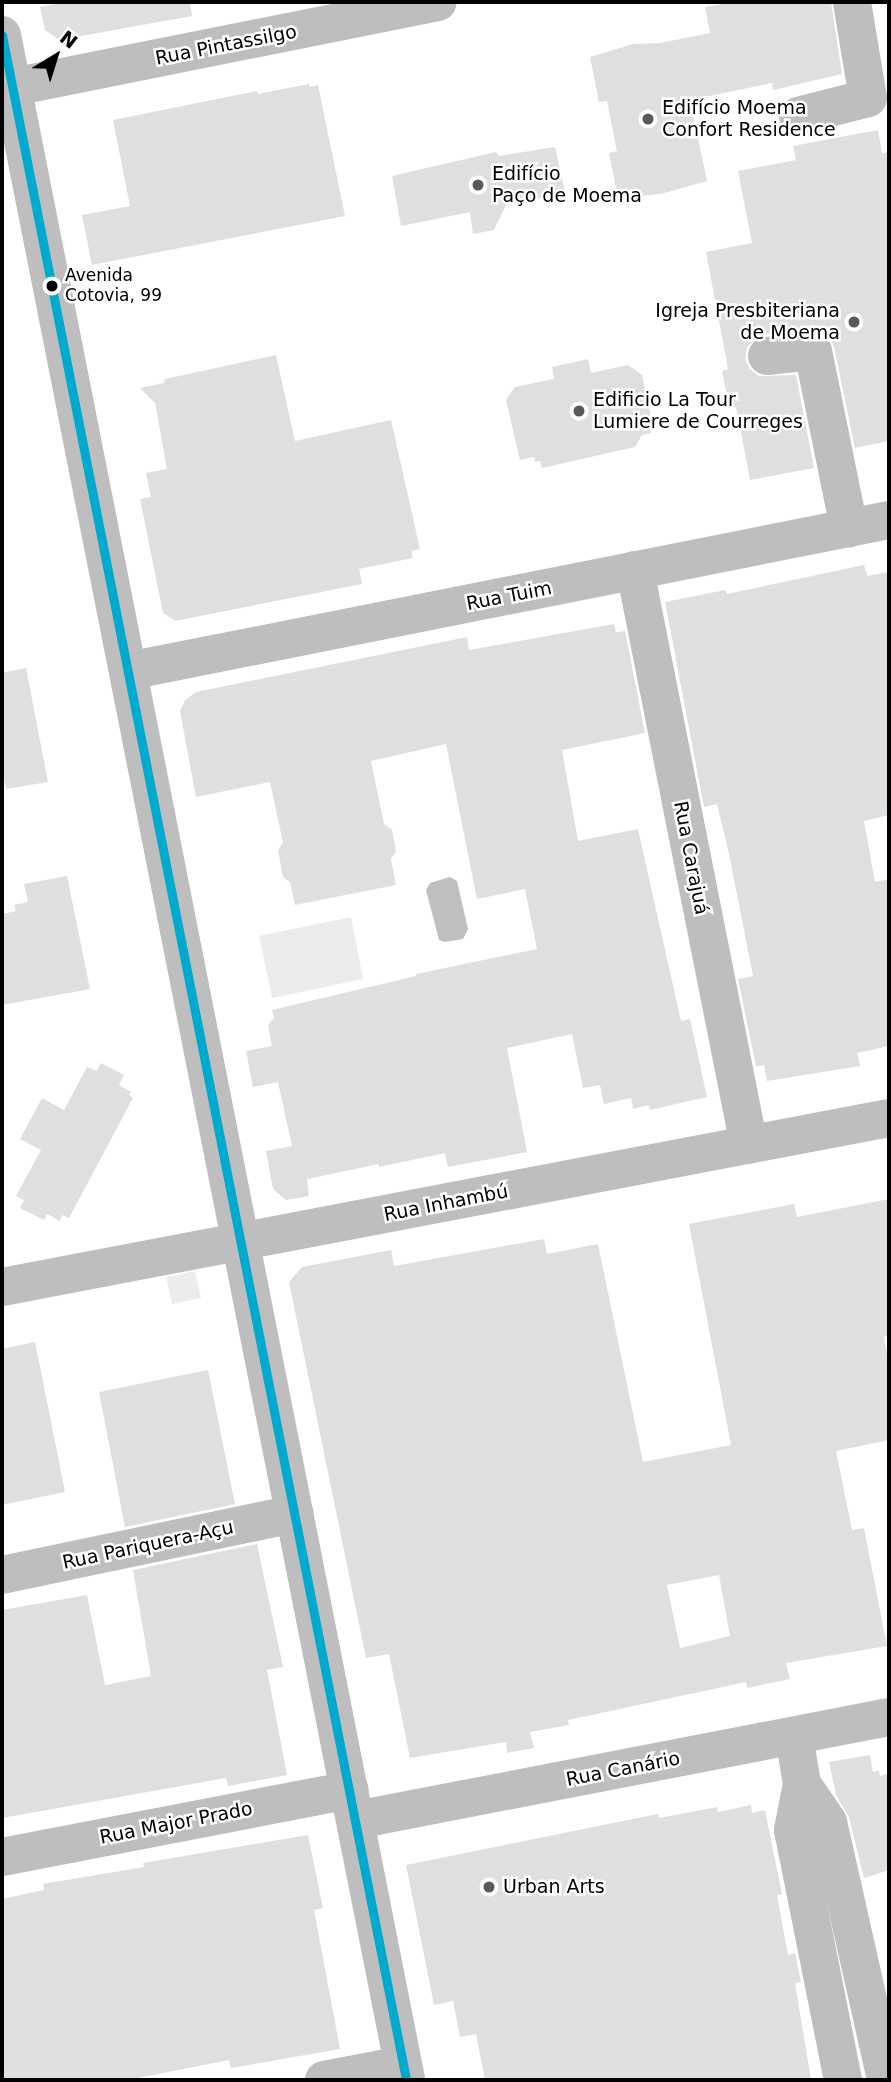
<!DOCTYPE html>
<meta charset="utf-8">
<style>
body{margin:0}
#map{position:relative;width:891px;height:2082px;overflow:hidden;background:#fff;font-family:"DejaVu Sans",sans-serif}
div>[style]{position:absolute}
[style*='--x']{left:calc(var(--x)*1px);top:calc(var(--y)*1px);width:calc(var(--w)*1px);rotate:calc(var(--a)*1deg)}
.green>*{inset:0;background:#ececec}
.water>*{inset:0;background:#bfbfbf}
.building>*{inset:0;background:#dfdfdf}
.minor>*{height:38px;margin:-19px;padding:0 19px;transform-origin:19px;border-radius:19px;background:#bebebe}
.bus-1>*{height:9px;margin:-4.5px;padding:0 4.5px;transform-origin:4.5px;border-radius:4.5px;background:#00a9ce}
.dots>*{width:19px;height:19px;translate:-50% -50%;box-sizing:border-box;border:4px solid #fff;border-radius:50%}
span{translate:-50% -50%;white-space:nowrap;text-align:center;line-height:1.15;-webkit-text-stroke:5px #fff;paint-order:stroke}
.bus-label{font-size:17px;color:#000}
.left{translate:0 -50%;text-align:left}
.street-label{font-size:19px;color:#000}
.poi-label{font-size:19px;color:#000}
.right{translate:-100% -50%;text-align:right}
.frame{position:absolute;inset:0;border:4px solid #000;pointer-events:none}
.north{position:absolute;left:21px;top:21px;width:70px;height:70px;-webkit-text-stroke:5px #fff;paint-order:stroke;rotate:38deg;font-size:19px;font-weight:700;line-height:28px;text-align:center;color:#000}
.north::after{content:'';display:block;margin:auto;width:24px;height:32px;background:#000;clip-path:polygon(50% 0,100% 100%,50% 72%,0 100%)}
</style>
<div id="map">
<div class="green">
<div style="clip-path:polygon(351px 917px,363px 979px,272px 998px,259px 936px)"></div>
<div style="clip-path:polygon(195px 1271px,201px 1298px,172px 1304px,166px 1277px)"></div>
</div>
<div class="water">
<div style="clip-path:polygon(450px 877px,457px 881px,468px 929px,463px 939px,445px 942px,439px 940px,426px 890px,430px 883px)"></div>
</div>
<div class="building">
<div style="clip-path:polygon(65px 2px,190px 2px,192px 16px,59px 40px,45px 30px,40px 7px)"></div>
<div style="clip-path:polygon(734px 2px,831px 2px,842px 74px,773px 90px,772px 83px,690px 100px,707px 181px,661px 194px,618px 198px,609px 153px,617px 151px,607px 101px,599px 102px,590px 57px,633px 44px,660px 43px,710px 33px,705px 7px)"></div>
<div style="clip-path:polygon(309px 84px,309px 87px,318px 85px,345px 216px,92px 265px,82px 215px,130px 206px,113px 120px,257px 91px,258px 94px)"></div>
<div style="clip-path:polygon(878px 130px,882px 153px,889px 152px,889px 441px,855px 448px,834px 347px,829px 337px,811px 329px,764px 334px,754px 339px,747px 347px,745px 359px,750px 369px,759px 376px,796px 375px,814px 468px,750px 480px,736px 407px,730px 408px,727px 395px,722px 371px,728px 369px,706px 252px,752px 243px,738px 171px,796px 160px,793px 146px)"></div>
<div style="clip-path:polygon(555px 147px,565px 193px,506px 205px,494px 230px,473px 234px,470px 212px,401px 226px,392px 176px,496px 152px,499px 156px)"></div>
<div style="clip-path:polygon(276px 355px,295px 441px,391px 420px,420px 549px,411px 551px,413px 558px,359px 569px,362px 584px,175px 621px,163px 613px,140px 499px,151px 497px,146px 473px,167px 469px,155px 403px,140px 388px,164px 383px,165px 379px)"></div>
<div style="clip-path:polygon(588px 359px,591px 373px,628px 365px,642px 375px,652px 422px,649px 423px,651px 433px,642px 435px,635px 447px,542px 468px,540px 461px,535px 462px,534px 457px,520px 460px,506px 400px,515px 387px,554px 379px,552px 367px)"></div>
<div style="clip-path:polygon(864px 565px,867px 576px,889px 572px,889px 815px,864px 821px,875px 882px,889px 879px,889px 1046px,857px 1053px,860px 1066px,767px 1081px,764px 1065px,756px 1066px,738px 979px,753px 976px,728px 849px,717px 804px,704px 807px,665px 602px,725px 590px,727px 594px)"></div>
<div style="clip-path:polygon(614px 624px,616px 632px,625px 631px,645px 733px,562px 750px,578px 841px,638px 829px,681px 1021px,690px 1019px,707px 1097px,650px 1110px,649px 1105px,633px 1109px,631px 1098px,604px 1104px,600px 1085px,583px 1088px,572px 1034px,507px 1048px,527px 1152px,448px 1167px,445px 1153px,379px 1167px,379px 1164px,307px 1179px,309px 1196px,286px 1200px,273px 1189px,266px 1151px,292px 1146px,278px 1082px,253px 1087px,246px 1051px,272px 1046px,268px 1025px,274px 1018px,272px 1010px,416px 976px,416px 974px,537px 949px,525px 889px,477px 899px,446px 744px,371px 761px,384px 824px,392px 830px,396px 852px,391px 859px,396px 885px,295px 905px,290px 882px,283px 877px,278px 850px,283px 843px,270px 782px,196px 797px,180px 711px,185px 700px,196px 692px,467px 637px,469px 650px)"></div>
<div style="clip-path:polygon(26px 668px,48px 782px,6px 789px,2px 768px,2px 673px)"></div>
<div style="clip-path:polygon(67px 876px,90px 989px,2px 1005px,2px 914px,16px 911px,14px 905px,28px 902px,24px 884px)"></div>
<div style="clip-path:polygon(101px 1063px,124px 1075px,119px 1085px,131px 1092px,129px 1095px,133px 1098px,69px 1218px,62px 1215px,60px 1221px,47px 1214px,44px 1220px,20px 1208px,24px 1200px,16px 1196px,41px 1150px,20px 1139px,42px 1098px,64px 1110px,87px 1067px,97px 1071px)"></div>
<div style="clip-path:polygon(evenodd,889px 1199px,889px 1335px,884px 1337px,889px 1366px,889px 1440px,836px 1451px,852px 1530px,864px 1528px,887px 1646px,786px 1663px,790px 1679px,747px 1688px,746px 1682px,568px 1720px,569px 1725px,530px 1732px,534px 1748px,507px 1753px,506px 1742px,410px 1758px,389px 1654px,366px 1658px,289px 1282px,302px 1267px,391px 1250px,394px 1266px,544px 1239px,547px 1254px,598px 1244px,643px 1462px,731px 1445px,689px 1224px,794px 1204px,797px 1217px,889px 1199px,719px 1575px,730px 1636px,680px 1648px,667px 1585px,719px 1575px)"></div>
<div style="clip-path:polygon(35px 1342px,65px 1492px,2px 1505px,2px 1349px)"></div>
<div style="clip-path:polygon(208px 1370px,235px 1504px,125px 1527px,99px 1392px)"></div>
<div style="clip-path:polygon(257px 1544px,283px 1667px,267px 1670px,287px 1775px,228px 1786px,226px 1778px,2px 1818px,2px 1610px,87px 1595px,105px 1685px,151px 1676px,133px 1570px)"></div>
<div style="clip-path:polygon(870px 1755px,873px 1772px,879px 1770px,880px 1776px,889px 1773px,889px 1870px,864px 1878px,849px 1817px,836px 1795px,829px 1762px)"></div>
<div style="clip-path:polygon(751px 1805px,752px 1813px,765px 1810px,782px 1894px,777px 1895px,788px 1955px,795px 1953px,801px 1982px,795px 1983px,811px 2080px,485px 2080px,476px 2034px,460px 2037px,453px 2001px,434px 2005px,406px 1865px,658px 1814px,659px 1818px,717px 1807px,718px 1812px)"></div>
<div style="clip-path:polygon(308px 1835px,323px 1908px,314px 1910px,340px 2049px,231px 2068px,229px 2060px,128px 2080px,2px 2080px,2px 1899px,44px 1890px,43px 1884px,144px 1867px,143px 1863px)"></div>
</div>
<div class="minor">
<div style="--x:2;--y:35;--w:2085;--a:78.82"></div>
<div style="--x:13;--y:87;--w:433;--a:-11.3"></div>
<div style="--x:798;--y:116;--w:72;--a:-14.4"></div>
<div style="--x:868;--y:98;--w:97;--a:-99.5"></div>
<div style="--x:767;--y:356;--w:46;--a:-6.2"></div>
<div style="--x:813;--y:351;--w:181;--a:78.5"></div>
<div style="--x:635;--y:570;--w:586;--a:78.79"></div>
<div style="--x:128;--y:671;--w:776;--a:-11.22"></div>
<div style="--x:2;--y:1287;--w:903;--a:-10.79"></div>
<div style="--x:2;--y:1575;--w:299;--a:-11.8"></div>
<div style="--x:794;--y:1736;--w:49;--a:80.5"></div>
<div style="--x:802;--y:1784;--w:46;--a:55.6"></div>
<div style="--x:828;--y:1822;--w:264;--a:77.3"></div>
<div style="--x:802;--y:1784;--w:47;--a:101.1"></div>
<div style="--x:793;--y:1830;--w:255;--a:78.7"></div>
<div style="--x:356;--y:1820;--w:543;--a:-10.94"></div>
<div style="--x:2;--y:1857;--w:354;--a:-10.9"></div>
<div style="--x:324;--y:2080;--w:80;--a:-10.8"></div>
</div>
<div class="bus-1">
<div style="--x:2;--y:35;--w:2085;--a:78.82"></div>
</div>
<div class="dots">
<div style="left:648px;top:119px;background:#595959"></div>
<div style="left:478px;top:185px;background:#595959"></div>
<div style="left:52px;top:286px;background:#000"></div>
<div style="left:854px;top:322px;background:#595959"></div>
<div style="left:579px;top:411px;background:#595959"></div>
<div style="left:489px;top:1887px;background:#595959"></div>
</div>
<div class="bus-label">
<span class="left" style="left:65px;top:286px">Avenida<br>Cotovia, 99</span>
</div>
<div class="street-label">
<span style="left:226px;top:45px;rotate:-11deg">Rua Pintassilgo</span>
<span style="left:509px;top:596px;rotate:-11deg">Rua Tuim</span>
<span style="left:691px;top:858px;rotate:79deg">Rua Carajuá</span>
<span style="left:446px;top:1203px;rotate:-11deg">Rua Inhambú</span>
<span style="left:148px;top:1545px;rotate:-12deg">Rua Pariquera-Açu</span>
<span style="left:623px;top:1769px;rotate:-11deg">Rua Canário</span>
<span style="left:176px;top:1823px;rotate:-11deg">Rua Major Prado</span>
</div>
<div class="poi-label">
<span class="left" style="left:662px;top:119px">Edifício Moema<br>Confort Residence</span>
<span class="left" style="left:492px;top:185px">Edifício<br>Paço de Moema</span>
<span class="right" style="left:840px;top:322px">Igreja Presbiteriana<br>de Moema</span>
<span class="left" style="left:593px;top:411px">Edificio La Tour<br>Lumiere de Courreges</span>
<span class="left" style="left:503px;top:1887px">Urban Arts</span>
</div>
<div class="frame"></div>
<div class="north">N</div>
</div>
